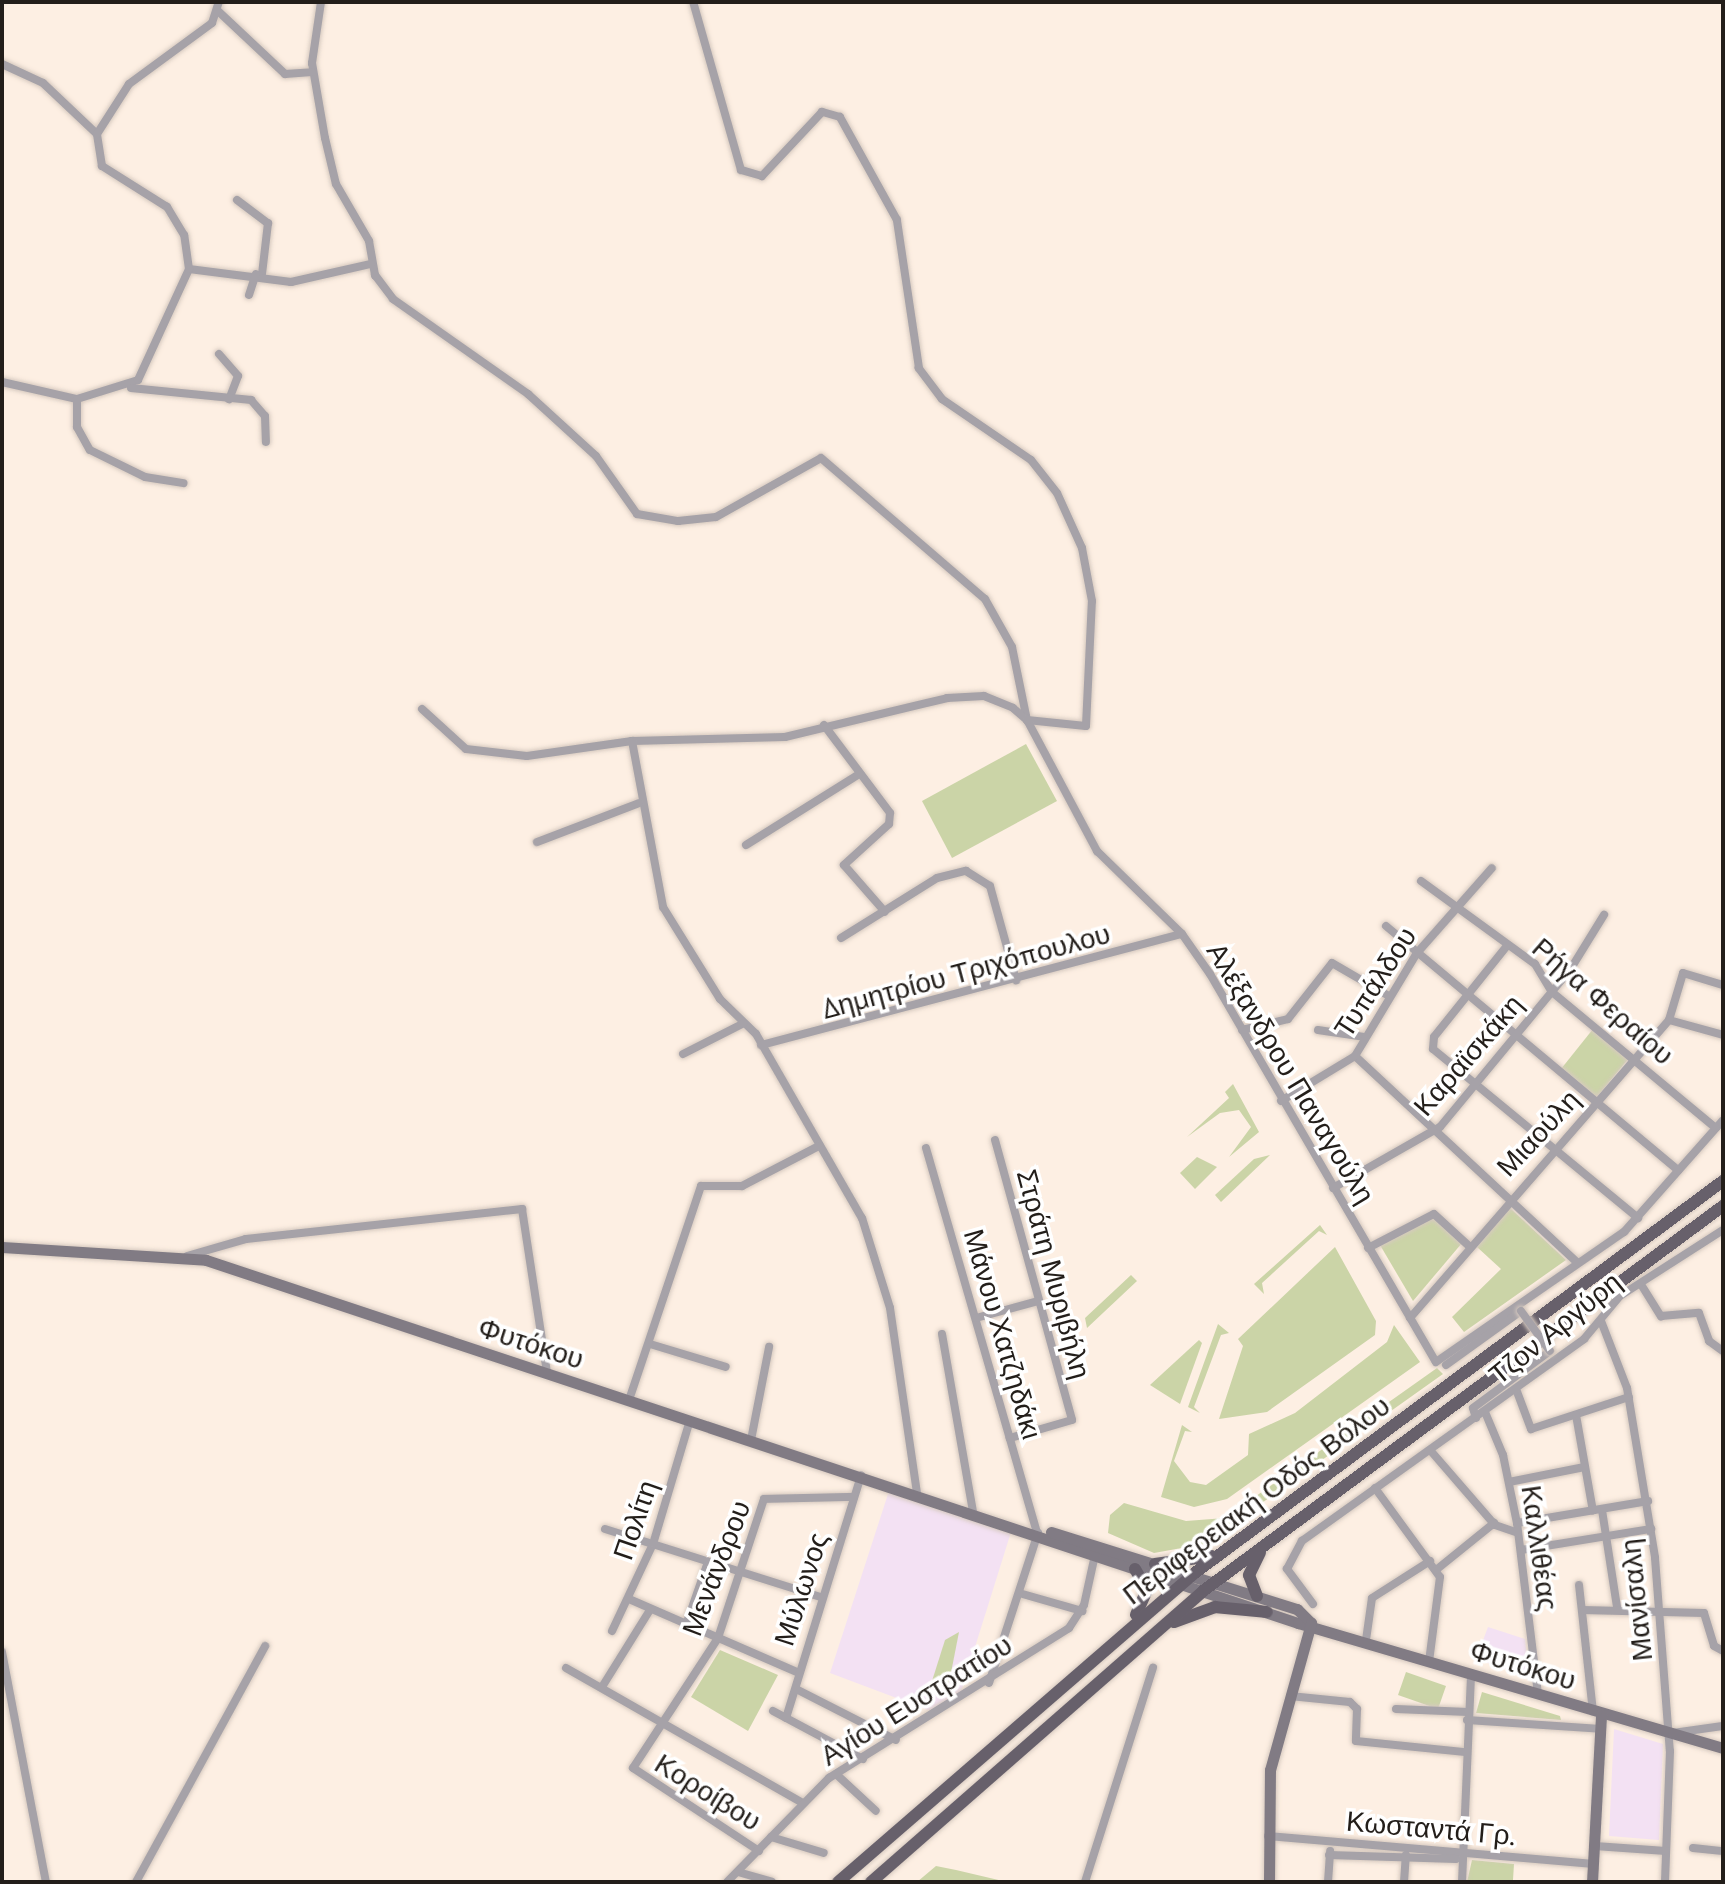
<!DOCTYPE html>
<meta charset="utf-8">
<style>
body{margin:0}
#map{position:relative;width:1725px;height:1884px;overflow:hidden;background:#fdefe3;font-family:"PT Sans",sans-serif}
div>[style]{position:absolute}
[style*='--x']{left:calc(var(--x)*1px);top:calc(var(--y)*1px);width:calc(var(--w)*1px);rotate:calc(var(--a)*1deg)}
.commercial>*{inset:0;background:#f3e1f3}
.green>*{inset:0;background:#cbd4a7}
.roads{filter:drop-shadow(0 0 2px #d6c9bf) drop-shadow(0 0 2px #d6c9bf)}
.street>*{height:8px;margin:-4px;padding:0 4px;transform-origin:4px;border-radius:4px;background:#a6a2a8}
.secondary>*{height:11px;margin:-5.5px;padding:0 5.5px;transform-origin:5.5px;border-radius:5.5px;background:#817b84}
.primary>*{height:12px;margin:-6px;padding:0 6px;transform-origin:6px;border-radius:6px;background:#67606b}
.bridges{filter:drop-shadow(0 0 2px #d6c9bf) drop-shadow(0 0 2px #d6c9bf)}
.street-bridge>*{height:8px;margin:-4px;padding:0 4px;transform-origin:4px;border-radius:4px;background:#a6a2a8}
span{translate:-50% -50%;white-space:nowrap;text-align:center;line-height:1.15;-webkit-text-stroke:7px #fff;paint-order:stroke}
.street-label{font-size:28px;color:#231e1a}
.frame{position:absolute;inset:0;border:4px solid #231e1a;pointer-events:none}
</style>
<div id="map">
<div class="commercial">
<div style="clip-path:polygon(889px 1491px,1011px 1532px,960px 1695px,931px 1711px,830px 1673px)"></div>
<div style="clip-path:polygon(1488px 1627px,1525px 1639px,1529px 1677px,1476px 1659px)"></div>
<div style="clip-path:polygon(1614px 1729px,1663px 1744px,1659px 1840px,1609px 1836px)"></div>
</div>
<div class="green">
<div style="clip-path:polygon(1026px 744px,1057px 801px,952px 858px,922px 801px)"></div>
<div style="clip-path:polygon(1593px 1029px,1629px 1058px,1596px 1098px,1561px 1069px)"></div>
<div style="clip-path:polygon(1233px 1084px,1259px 1132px,1229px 1157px,1251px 1127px,1239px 1110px,1220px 1113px,1187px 1137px,1229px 1098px,1225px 1092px)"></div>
<div style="clip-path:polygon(1270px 1155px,1221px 1202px,1215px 1195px,1254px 1159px)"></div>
<div style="clip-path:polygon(1197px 1157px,1217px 1167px,1195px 1189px,1180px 1173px)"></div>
<div style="clip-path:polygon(1510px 1208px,1566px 1260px,1464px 1332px,1452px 1317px,1501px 1269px,1477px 1247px)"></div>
<div style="clip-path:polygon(1434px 1217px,1462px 1243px,1413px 1301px,1380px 1245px)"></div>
<div style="clip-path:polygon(1320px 1225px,1327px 1235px,1319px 1231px,1262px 1283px,1264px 1294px,1254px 1284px)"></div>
<div style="clip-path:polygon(1335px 1247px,1376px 1321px,1375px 1335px,1267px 1412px,1219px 1419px,1243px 1346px,1238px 1339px)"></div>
<div style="clip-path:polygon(1131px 1275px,1137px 1281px,1087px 1328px,1089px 1338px,1085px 1318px)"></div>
<div style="clip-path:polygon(1218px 1324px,1229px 1333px,1221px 1335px,1194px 1407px,1200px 1413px,1188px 1407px)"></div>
<div style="clip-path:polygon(1394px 1325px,1420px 1362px,1227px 1499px,1194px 1507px,1161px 1497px,1182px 1425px,1192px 1432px,1185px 1431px,1174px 1461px,1190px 1482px,1206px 1485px,1248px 1455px,1249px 1434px,1295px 1413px,1387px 1342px)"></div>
<div style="clip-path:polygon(1199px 1340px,1202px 1343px,1180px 1404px,1150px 1385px)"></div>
<div style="clip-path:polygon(1437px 1368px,1443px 1374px,1204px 1544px,1154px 1553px,1108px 1533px,1110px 1515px,1124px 1503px,1186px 1521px,1225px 1518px)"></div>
<div style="clip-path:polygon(959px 1632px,949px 1683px,938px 1689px,932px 1681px,945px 1640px)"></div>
<div style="clip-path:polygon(720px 1650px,778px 1675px,748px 1731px,691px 1697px)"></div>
<div style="clip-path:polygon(1406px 1672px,1446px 1686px,1438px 1709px,1398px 1695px)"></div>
<div style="clip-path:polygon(1482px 1692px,1560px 1716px,1561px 1720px,1476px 1713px)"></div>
<div style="clip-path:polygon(1472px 1860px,1514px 1864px,1513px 1880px,1524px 1882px,1467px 1882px)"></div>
<div style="clip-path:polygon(936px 1866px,956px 1870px,1007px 1882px,917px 1882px)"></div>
</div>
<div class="roads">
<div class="street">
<div style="--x:321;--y:2;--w:62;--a:98.4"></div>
<div style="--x:312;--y:63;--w:76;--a:80.2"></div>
<div style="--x:325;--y:138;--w:47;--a:76.6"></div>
<div style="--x:336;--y:184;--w:66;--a:59.9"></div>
<div style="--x:369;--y:241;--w:35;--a:80"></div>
<div style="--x:375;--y:275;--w:30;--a:53"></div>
<div style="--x:393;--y:299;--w:165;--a:35.1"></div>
<div style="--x:528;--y:394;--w:92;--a:42.4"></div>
<div style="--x:596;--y:456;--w:71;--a:54.7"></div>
<div style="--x:637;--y:514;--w:42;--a:9.7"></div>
<div style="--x:678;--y:521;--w:38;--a:-6"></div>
<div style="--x:716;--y:517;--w:120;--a:-29.3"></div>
<div style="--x:821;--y:458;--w:216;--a:40.7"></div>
<div style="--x:985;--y:599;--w:55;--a:60.6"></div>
<div style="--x:1012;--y:647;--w:75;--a:78.4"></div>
<div style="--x:1027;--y:720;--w:59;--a:5.8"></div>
<div style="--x:1086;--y:726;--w:125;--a:-87.3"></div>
<div style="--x:1092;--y:601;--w:54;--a:-100.7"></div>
<div style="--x:1082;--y:548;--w:60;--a:-114.4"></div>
<div style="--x:1057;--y:493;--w:42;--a:-128.2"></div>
<div style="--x:1031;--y:460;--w:108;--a:-145.6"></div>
<div style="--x:942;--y:399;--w:39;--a:-127"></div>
<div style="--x:919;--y:368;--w:150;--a:-98.5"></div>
<div style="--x:897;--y:220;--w:118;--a:-119"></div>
<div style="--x:840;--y:117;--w:19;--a:-164"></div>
<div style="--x:822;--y:112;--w:88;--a:133.2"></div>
<div style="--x:762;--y:176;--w:22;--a:-164"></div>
<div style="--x:741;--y:170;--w:175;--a:-105.9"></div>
<div style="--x:218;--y:11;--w:92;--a:43.2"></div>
<div style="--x:285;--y:74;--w:27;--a:-4"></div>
<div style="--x:2;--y:64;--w:45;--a:24.9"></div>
<div style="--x:43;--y:83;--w:74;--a:43.4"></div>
<div style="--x:237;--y:200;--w:39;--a:37"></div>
<div style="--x:268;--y:223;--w:51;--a:96.7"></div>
<div style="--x:189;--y:269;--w:103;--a:7.3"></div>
<div style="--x:291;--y:282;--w:82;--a:-12.7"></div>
<div style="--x:249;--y:295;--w:22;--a:-72"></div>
<div style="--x:219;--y:354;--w:29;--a:49"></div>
<div style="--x:238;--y:376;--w:25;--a:111"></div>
<div style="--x:2;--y:382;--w:77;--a:12.8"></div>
<div style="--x:77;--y:399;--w:64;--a:-17.3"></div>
<div style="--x:138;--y:380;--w:122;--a:-65.3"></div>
<div style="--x:189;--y:269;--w:34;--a:-98"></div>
<div style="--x:184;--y:235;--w:33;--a:-121"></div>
<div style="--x:167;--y:207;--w:77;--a:-147.8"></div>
<div style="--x:102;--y:166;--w:32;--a:-99"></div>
<div style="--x:97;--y:134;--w:59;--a:-57.4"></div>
<div style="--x:129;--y:84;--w:103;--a:-36.3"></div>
<div style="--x:212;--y:23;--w:22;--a:-72"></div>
<div style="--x:131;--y:388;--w:121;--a:5.7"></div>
<div style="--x:251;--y:400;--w:21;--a:49"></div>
<div style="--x:265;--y:416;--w:26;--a:88"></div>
<div style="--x:77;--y:399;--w:28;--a:90"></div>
<div style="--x:77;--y:427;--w:26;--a:61"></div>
<div style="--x:90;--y:450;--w:61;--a:26.1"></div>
<div style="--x:145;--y:477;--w:39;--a:9"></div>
<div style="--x:422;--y:709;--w:59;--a:42.3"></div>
<div style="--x:466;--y:749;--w:61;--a:6.5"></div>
<div style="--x:527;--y:756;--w:106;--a:-8.1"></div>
<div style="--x:632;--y:741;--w:153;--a:-1.5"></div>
<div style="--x:785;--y:737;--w:167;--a:-13.5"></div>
<div style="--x:947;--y:698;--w:37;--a:-3"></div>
<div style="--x:984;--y:696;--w:31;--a:22"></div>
<div style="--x:1013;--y:708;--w:18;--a:41"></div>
<div style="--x:1027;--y:720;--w:149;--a:61.9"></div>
<div style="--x:1097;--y:851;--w:119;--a:44.3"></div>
<div style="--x:1182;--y:934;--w:49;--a:55"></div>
<div style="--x:1210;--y:974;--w:449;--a:59.8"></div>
<div style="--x:1436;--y:1362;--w:229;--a:-34.7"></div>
<div style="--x:1624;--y:1232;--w:149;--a:-48.5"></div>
<div style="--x:824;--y:725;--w:110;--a:53.1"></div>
<div style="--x:890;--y:813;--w:11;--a:95"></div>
<div style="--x:889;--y:824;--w:61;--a:137.7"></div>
<div style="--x:844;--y:865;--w:62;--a:48.9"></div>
<div style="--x:632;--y:741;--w:169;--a:79.4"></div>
<div style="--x:663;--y:907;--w:108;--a:58.2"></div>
<div style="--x:720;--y:999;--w:50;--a:44.2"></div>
<div style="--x:756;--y:1034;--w:212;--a:60.1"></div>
<div style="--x:862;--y:1218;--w:94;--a:72.7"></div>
<div style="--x:890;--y:1308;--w:188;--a:81.7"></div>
<div style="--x:537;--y:842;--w:109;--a:-20.9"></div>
<div style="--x:746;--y:845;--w:133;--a:-32.1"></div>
<div style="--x:1421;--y:881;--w:141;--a:36.1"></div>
<div style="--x:1535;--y:964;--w:33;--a:59"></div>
<div style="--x:1552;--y:992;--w:213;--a:39.7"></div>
<div style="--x:1386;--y:926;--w:381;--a:39.9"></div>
<div style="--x:841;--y:938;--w:113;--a:-32"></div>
<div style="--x:937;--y:878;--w:30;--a:-14"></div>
<div style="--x:966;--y:871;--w:28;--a:32"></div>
<div style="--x:990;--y:886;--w:98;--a:74.5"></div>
<div style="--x:1506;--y:947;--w:115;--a:128.7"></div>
<div style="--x:1434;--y:1037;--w:12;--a:95"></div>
<div style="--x:1433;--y:1049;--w:266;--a:39.5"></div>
<div style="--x:1669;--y:1020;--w:56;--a:15.5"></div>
<div style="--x:1242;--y:1030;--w:47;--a:-13.4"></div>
<div style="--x:1288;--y:1019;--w:71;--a:-51.8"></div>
<div style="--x:1332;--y:963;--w:66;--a:30.1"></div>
<div style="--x:1318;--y:1030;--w:48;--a:8.5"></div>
<div style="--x:761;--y:1045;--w:435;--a:-14.8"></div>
<div style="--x:683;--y:1054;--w:68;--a:-26.9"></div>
<div style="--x:1355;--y:1056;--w:303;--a:42.9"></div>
<div style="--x:1281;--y:1101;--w:87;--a:-31.3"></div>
<div style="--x:1355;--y:1056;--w:120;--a:-59"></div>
<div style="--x:1417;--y:953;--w:113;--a:-48.6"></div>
<div style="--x:995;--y:1140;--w:290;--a:74.6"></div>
<div style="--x:1072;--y:1420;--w:65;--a:163.8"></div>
<div style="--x:926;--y:1148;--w:400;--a:73.9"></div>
<div style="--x:1333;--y:1188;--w:123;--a:-29.7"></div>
<div style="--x:1440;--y:1127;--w:204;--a:-50.4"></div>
<div style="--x:1570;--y:970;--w:65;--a:-58.3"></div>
<div style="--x:1368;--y:1248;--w:74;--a:-27.3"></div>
<div style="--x:1434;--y:1214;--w:47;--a:42.4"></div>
<div style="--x:187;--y:1256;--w:61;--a:-16.1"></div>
<div style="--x:246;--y:1239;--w:278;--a:-6.2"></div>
<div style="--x:522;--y:1209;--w:166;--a:81.3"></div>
<div style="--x:1642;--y:1286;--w:36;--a:58"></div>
<div style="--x:1661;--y:1316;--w:38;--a:-5"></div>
<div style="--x:1699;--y:1313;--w:30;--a:70"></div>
<div style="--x:1709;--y:1341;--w:17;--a:36"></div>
<div style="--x:976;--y:1318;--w:64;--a:-15.3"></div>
<div style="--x:1410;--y:1318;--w:395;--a:-49"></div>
<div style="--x:1669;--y:1020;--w:49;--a:-73.4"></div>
<div style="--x:1683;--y:973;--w:42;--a:16.7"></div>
<div style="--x:1601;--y:1321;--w:72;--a:68.8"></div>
<div style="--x:1627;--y:1388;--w:172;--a:80.6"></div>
<div style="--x:1655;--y:1558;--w:194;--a:85.6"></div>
<div style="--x:1670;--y:1751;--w:131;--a:92.2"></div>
<div style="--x:942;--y:1334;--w:180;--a:80.1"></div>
<div style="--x:650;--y:1344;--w:79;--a:16.8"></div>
<div style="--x:1446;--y:1365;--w:92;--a:-35.8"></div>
<div style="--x:1516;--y:1389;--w:43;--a:69.4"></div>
<div style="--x:1531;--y:1429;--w:103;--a:-18.1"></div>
<div style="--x:629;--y:1400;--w:226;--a:-71.4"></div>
<div style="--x:701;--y:1186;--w:41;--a:0"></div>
<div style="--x:742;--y:1186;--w:85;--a:-27.5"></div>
<div style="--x:1485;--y:1412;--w:47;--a:67.3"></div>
<div style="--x:1503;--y:1455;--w:69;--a:78.4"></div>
<div style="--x:1517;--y:1523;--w:173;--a:83"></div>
<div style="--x:1576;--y:1415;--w:97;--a:80"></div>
<div style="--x:1476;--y:1418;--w:10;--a:-107"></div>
<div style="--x:1473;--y:1408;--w:96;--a:-36.5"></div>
<div style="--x:751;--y:1440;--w:95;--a:-79"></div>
<div style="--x:1430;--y:1450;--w:99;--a:49.1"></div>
<div style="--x:1495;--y:1525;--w:24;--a:19"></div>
<div style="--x:1509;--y:1482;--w:77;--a:-11.2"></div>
<div style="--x:1375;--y:1488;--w:110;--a:53.9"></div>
<div style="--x:1440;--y:1577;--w:86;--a:97.4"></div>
<div style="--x:1602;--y:1510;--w:98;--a:81.2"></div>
<div style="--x:1517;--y:1523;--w:133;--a:-9.5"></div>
<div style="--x:605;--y:1529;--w:226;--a:17.5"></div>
<div style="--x:1521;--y:1550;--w:132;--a:-9.2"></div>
<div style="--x:1436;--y:1570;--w:75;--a:-39"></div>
<div style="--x:1579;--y:1585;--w:127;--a:83.7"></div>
<div style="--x:1019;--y:1593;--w:66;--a:15.9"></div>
<div style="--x:629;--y:1599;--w:183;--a:23.5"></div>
<div style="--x:1313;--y:1604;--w:44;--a:-126.6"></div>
<div style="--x:1287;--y:1569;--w:32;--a:-62"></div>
<div style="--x:1302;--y:1541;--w:347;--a:-35.6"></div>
<div style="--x:1584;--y:1339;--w:56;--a:-50.1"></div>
<div style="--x:1620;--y:1296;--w:122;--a:-32.7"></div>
<div style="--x:1582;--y:1610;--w:122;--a:1.4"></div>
<div style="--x:1704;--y:1613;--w:34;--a:73"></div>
<div style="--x:1714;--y:1646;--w:10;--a:29"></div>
<div style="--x:686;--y:1625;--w:67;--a:-70.8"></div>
<div style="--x:612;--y:1631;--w:96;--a:-64.8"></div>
<div style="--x:653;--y:1544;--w:129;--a:-73.4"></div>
<div style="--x:1366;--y:1640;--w:42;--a:-81.9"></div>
<div style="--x:1372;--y:1598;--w:69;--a:-32.5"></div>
<div style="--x:2;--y:1652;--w:234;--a:79.2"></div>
<div style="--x:566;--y:1668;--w:271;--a:29.7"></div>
<div style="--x:989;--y:1683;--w:158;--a:-71.9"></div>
<div style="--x:602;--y:1687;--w:91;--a:-58.1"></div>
<div style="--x:796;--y:1689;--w:112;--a:27"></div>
<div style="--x:1290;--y:1696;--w:60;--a:5.7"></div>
<div style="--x:1350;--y:1702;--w:10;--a:45"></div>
<div style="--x:1357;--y:1709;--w:32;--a:92"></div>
<div style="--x:1356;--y:1741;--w:110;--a:5.8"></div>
<div style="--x:1396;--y:1709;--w:72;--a:2.4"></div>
<div style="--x:773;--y:1711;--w:102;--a:28.1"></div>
<div style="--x:786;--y:1718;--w:254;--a:-72.8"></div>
<div style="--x:1467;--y:1720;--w:134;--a:3.8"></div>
<div style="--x:1673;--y:1733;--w:50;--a:-8"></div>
<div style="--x:836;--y:1774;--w:54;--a:42.8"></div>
<div style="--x:1268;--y:1836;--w:327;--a:4.9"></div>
<div style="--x:771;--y:1837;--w:55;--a:16.8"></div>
<div style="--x:1595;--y:1846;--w:71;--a:4"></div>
<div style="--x:1693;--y:1848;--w:30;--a:6"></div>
<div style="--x:759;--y:1851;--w:151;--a:-146.6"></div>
<div style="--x:633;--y:1768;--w:155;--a:-56.8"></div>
<div style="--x:718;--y:1638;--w:146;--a:-71.7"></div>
<div style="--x:764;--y:1499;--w:90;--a:-1.3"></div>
<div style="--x:1329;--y:1855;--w:127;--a:1.8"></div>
<div style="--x:738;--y:1872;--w:35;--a:16"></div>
<div style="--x:136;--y:1882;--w:269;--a:-61.3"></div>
<div style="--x:727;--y:1882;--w:146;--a:-45.6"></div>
<div style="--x:829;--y:1778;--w:283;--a:-32"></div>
<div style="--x:1069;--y:1628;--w:27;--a:-57"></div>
<div style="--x:1084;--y:1605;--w:51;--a:-77.6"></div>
<div style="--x:1085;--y:1882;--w:225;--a:-72.4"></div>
<div style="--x:1328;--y:1882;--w:31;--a:-86"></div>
<div style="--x:1404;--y:1882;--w:27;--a:-86"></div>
<div style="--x:1462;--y:1882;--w:208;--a:-87.5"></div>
</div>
<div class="secondary">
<div style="--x:2;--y:1247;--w:204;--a:3.6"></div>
<div style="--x:206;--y:1260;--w:1151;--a:18.39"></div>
<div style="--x:1298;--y:1623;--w:443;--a:16.4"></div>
<div style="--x:1051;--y:1532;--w:258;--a:17.4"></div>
<div style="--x:1297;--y:1609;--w:20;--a:45"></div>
<div style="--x:1269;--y:1882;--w:112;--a:-89.5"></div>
<div style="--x:1270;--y:1770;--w:153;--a:-74.4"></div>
<div style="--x:1592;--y:1882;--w:168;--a:-86.9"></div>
</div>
<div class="primary">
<div style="--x:1155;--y:1564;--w:57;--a:-8.1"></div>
<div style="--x:1135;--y:1569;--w:24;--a:60"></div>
<div style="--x:1147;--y:1590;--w:27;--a:114"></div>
<div style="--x:1257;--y:1596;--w:22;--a:-111"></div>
<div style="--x:1249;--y:1575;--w:25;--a:-64"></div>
<div style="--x:1174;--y:1622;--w:44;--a:-20.1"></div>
<div style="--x:1215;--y:1607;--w:52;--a:5.5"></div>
<div style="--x:838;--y:1882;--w:469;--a:-40.9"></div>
<div style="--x:1192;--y:1575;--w:661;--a:-36.58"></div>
<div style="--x:871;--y:1882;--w:441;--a:-41.2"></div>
<div style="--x:1203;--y:1591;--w:647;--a:-36.52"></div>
</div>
</div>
<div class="bridges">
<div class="street-bridge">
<div style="--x:1521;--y:1311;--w:49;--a:54.1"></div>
</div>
</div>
<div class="street-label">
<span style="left:966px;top:971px;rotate:-15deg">Δημητρίου Τριχόπουλου</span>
<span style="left:1375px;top:982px;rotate:-57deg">Τυπάλδου</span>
<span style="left:1603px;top:1001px;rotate:41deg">Ρήγα Φεραίου</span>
<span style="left:1468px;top:1055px;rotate:-49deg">Καραϊσκάκη</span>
<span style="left:1291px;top:1073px;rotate:59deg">Αλέξανδρου Παναγούλη</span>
<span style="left:1538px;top:1133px;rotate:-47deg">Μιαούλη</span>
<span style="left:1054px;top:1274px;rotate:75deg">Στράτη Μυριβήλη</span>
<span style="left:1555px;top:1328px;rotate:-39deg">Τζον Αργύρη</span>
<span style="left:1003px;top:1334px;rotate:74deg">Μάνου Χατζηδάκι</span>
<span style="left:531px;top:1343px;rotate:18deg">Φυτόκου</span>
<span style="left:1256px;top:1500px;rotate:-37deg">Περιφερειακή Οδός Βόλου</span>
<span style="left:635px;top:1520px;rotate:-71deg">Πολίτη</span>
<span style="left:1540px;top:1548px;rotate:82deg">Καλλιθέας</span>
<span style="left:716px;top:1568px;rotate:-69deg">Μενάνδρου</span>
<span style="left:801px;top:1589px;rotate:-72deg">Μύλωνος</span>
<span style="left:1636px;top:1600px;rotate:-96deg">Μανίσαλη</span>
<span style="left:1523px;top:1665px;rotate:17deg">Φυτόκου</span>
<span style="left:916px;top:1700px;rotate:-32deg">Αγίου Ευστρατίου</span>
<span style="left:708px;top:1792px;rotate:32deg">Κοροίβου</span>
<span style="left:1431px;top:1828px;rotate:5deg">Κωσταντά Γρ.</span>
</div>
<div class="frame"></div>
</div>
